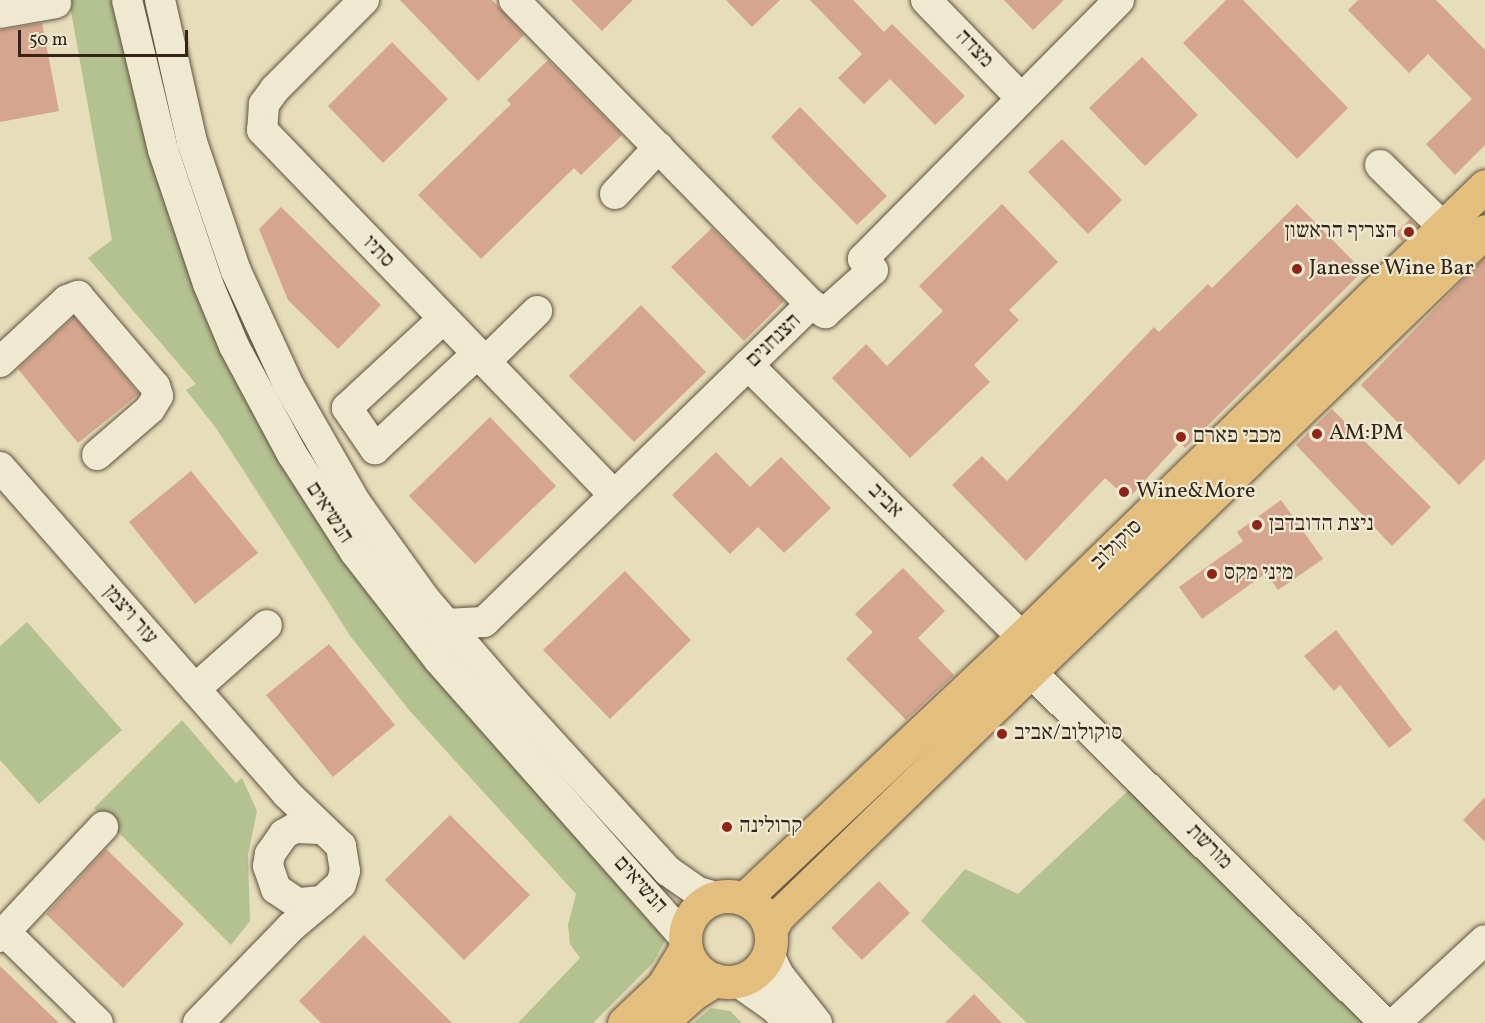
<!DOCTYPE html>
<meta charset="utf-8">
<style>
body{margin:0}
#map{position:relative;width:1485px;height:1023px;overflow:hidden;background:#e6ddba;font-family:Vollkorn,"Frank Ruhl Libre",serif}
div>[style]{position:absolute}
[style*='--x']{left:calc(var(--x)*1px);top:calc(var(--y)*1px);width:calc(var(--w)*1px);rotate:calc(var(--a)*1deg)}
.green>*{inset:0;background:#b4c190}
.building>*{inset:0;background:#d6a58f}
.roads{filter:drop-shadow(0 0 2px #615341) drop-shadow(0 0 2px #615341)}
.minor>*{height:30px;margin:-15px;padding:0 15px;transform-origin:15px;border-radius:15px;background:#efe9d2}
.major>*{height:33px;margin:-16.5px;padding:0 16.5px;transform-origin:16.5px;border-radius:16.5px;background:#e3be7d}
.major>.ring{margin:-16.5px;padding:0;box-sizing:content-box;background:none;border:33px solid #e3be7d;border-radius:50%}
.dots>*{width:16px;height:16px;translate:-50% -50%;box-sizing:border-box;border:3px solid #efe9d2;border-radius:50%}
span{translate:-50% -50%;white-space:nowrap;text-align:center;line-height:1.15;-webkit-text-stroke:4.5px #efe9d2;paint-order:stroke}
.street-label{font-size:22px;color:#352519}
.poi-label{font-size:22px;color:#352519}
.right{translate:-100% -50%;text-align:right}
.left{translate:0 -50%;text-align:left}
.scale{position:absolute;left:18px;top:30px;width:170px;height:27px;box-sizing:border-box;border:3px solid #352519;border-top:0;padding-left:8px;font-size:18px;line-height:21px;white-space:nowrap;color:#352519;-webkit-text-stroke:4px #efe9d2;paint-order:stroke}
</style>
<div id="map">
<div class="green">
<div style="clip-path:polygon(69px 0,119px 0,230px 355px,666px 939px,653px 963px,593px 1023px,518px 1023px,580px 958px,570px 944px,568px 925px,576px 894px,409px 710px,351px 637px,216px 428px,186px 390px,196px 384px,88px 258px,112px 240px)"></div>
<div style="clip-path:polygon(27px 622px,122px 730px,39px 804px,0 760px,0 646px)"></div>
<div style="clip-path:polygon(182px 720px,236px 783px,242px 778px,257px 811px,248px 855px,250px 921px,231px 945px,94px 808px)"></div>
<div style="clip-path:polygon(1131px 788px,1364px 1023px,1027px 1023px,921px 921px,965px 869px,1018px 894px)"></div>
<div style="clip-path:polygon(711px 1008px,730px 1011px,742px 1023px,693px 1023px)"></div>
</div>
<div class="building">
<div style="clip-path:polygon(400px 0,492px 0,524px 35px,478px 81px)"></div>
<div style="clip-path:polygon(571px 0,633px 0,602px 31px)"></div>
<div style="clip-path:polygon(726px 0,780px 0,752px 27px)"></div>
<div style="clip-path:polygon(810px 0,853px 0,884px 32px,892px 24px,965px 96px,935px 125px,890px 79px,864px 104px,838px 78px,862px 54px)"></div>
<div style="clip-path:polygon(1004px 0,1064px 0,1033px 30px)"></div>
<div style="clip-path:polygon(1226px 0,1243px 0,1348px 108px,1297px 159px,1183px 43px)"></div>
<div style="clip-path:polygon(1358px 0,1436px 0,1485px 50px,1485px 145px,1455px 175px,1426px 144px,1472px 99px,1428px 54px,1409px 73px,1348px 10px)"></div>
<div style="clip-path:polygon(42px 23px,59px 111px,0 122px,0 30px)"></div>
<div style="clip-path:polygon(392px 42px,448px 99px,383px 163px,328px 106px)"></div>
<div style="clip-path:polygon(1142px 57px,1198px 115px,1145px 166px,1089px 108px)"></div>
<div style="clip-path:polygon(548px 60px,622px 135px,581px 175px,574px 168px,481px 259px,418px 195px,511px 104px,507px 100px)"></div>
<div style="clip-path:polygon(800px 107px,887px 196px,857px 225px,771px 137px)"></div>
<div style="clip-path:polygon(1062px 139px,1122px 200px,1088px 234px,1028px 172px)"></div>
<div style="clip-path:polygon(1002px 204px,1058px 262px,1009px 310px,1019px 320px,974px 365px,990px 382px,910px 458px,832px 378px,866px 344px,887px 366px,943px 311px,919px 286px)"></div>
<div style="clip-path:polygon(1297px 204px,1363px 271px,1185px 448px,1180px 442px,1128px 499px,1105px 478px,1026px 561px,952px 485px,982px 456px,1007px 481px,1154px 327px,1159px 332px,1208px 284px,1212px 288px)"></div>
<div style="clip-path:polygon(281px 207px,381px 305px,338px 349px,288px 300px,259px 229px)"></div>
<div style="clip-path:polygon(1410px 219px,1417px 226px,1402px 241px,1395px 234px)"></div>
<div style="clip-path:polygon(712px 228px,784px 301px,744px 341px,671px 267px)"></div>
<div style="clip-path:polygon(1485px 257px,1485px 459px,1459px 485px,1361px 385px)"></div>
<div style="clip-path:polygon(641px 305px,706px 372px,634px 442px,569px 376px)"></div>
<div style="clip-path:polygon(74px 317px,139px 394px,78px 443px,18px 369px)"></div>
<div style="clip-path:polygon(1332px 409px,1431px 507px,1392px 546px,1296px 445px)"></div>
<div style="clip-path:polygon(490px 417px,556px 486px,475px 564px,409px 496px)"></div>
<div style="clip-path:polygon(716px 452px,750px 487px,781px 457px,831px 508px,784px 553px,758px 527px,730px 554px,672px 495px)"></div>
<div style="clip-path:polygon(191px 471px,258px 553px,195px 604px,129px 522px)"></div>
<div style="clip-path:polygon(1281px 500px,1323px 559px,1278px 590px,1266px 573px,1202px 619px,1179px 587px,1243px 541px,1237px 532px)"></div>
<div style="clip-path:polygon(903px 568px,945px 611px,918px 638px,954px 675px,906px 720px,846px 659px,873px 632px,855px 614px)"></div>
<div style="clip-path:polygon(625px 571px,691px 640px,610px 719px,543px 650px)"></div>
<div style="clip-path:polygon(1336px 630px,1412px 730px,1389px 748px,1340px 685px,1334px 691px,1304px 656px)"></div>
<div style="clip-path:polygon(329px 644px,395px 725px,333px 777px,266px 695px)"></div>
<div style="clip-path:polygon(1485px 797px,1485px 842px,1463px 820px)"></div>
<div style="clip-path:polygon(450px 815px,530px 895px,464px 960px,385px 880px)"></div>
<div style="clip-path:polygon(106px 849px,184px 924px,123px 988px,46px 914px)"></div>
<div style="clip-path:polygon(879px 881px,910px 913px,862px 960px,831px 928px)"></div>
<div style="clip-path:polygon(364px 935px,452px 1023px,321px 1023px,299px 1001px)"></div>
<div style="clip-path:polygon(0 966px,59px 1023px,0 1023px)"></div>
<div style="clip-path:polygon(974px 994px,1002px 1023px,945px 1023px)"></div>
</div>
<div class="roads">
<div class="minor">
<div style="--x:127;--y:0;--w:154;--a:76.5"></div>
<div style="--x:163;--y:150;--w:141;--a:71.4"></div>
<div style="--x:208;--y:284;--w:67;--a:67.2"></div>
<div style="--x:234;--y:346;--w:123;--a:61.8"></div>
<div style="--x:292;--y:454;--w:117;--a:57.3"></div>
<div style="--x:355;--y:552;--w:135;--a:52.2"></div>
<div style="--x:438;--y:659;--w:373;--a:48.5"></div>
<div style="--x:160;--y:0;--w:146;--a:77.3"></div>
<div style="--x:192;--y:142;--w:136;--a:71.2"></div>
<div style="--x:236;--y:271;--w:127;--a:65.3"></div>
<div style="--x:289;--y:386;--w:135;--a:60.2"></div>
<div style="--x:356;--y:503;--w:118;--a:54.3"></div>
<div style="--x:425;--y:599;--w:136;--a:49.2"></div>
<div style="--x:514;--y:702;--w:229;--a:47.7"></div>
<div style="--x:668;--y:871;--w:37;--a:35"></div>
<div style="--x:698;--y:892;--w:19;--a:16"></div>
<div style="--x:364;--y:0;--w:126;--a:135"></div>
<div style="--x:275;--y:89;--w:19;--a:126"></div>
<div style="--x:264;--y:104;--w:26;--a:94"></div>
<div style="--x:262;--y:130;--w:507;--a:46.04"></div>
<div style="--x:514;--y:0;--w:425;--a:45.7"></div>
<div style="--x:811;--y:304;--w:17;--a:33"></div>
<div style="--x:825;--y:313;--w:64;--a:-41.9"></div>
<div style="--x:873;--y:270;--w:15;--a:-132"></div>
<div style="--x:863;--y:259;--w:364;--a:-45.3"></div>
<div style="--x:926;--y:0;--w:136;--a:45.9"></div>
<div style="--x:0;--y:13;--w:57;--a:-10.1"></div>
<div style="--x:1380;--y:165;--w:88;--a:44.5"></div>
<div style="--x:615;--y:194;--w:64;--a:-46.9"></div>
<div style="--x:443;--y:319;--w:131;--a:137.2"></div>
<div style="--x:347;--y:408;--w:50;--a:55.7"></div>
<div style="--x:375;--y:449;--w:139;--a:-43"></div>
<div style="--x:0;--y:362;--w:91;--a:-42.8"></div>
<div style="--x:67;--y:300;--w:12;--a:-20"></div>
<div style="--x:78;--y:296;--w:118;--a:49.5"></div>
<div style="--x:155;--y:386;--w:10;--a:73"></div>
<div style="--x:158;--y:396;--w:15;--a:122"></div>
<div style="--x:150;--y:409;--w:70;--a:139"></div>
<div style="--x:485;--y:362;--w:73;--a:-44.4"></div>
<div style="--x:748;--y:365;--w:386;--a:44.8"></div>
<div style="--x:0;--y:467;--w:434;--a:48.7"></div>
<div style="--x:286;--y:793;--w:76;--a:43.9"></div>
<div style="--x:341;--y:846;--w:25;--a:81"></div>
<div style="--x:345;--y:871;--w:14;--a:107"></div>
<div style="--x:341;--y:884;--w:25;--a:138"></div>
<div style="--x:322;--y:901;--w:25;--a:175"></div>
<div style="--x:297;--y:903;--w:25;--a:-146"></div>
<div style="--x:276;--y:889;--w:24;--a:-109"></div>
<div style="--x:268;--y:866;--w:12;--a:-81"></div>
<div style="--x:270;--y:854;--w:24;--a:-55"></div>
<div style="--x:284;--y:834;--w:13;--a:-29"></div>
<div style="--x:295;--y:828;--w:26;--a:2"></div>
<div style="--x:445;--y:624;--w:39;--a:-3"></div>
<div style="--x:484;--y:622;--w:456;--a:-44.2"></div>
<div style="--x:1032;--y:673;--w:496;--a:44.8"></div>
<div style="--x:195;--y:689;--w:96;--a:-41.6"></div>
<div style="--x:5;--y:932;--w:130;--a:44.4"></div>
<div style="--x:0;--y:937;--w:151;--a:-46.9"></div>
<div style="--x:769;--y:954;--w:23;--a:65"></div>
<div style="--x:779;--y:975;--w:61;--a:51.6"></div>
<div style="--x:738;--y:982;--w:45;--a:35.1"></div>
<div style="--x:775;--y:1008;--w:20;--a:49"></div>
<div style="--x:198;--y:1023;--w:134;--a:-45.9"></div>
<div style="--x:291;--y:927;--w:40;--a:-40"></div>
<div style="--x:1395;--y:1023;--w:122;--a:-42.7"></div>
</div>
<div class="major">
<div class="ring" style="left:685px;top:896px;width:53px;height:53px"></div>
<div style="--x:744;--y:899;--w:382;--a:-43.3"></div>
<div style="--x:1022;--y:637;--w:646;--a:-44.25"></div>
<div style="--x:771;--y:929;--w:15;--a:-62"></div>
<div style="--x:778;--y:916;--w:984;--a:-44.09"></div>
<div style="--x:624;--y:1023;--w:54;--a:-43.5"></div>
<div style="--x:663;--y:986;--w:44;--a:-58.8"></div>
<div style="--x:660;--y:1023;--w:45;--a:-41.4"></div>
<div style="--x:694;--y:993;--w:25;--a:-32"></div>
</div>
</div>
<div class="dots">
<div style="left:1409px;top:232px;background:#8f2418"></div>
<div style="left:1297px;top:269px;background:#8f2418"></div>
<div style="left:1317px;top:434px;background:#8f2418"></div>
<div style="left:1181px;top:437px;background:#8f2418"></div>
<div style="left:1124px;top:492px;background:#8f2418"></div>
<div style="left:1257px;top:525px;background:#8f2418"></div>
<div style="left:1212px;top:574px;background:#8f2418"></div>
<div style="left:1002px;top:734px;background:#8f2418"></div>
<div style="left:727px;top:827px;background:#8f2418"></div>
</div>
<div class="street-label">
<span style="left:974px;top:49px;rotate:46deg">מצדה</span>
<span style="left:378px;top:252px;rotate:46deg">סתיו</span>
<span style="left:774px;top:341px;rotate:-44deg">הצנחנים</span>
<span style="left:885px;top:501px;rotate:45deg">אביב</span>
<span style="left:329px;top:513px;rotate:57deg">הנשיאים</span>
<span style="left:1117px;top:545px;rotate:-44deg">סוקולוב</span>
<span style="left:130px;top:615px;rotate:49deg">עזר ויצמן</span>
<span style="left:1209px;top:847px;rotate:45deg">מורשת</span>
<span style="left:640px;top:885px;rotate:48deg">הנשיאים</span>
</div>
<div class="poi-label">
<span class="right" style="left:1397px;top:232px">הצריף הראשון</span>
<span class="left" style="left:1309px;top:269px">Janesse Wine Bar</span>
<span class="left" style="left:1329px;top:434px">AM:PM</span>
<span class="left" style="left:1193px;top:437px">מכבי פארם</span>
<span class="left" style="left:1136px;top:492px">Wine&amp;More</span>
<span class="left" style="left:1269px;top:525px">ניצת הדובדבן</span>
<span class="left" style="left:1224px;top:574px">מיני מקס</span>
<span class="left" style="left:1014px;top:734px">סוקולוב/אביב</span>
<span class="left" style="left:739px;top:827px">קרולינה</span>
</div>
<div class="scale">50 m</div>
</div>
